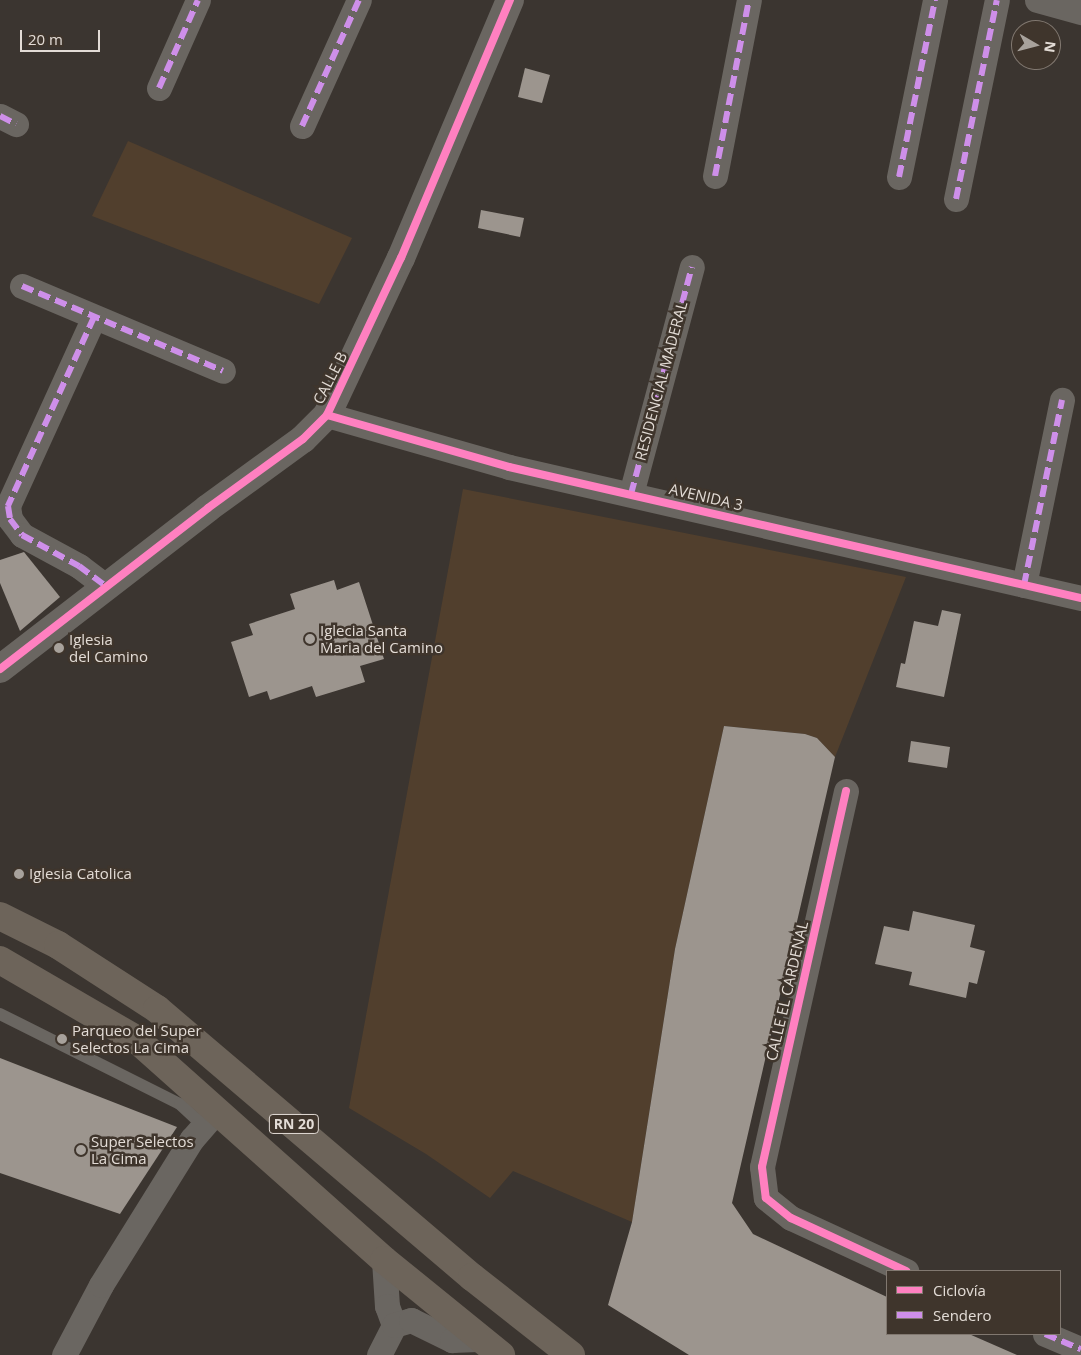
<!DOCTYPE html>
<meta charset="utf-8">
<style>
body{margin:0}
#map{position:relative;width:1081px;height:1355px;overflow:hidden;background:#3b3530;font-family:"Open Sans",sans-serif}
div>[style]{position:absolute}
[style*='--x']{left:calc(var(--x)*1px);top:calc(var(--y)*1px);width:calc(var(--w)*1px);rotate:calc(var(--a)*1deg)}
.green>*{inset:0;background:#513f2d}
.building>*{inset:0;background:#9c958e}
.lane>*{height:12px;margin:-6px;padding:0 6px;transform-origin:6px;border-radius:6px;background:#6a6661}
.street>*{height:25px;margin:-12.5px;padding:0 12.5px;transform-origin:12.5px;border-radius:12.5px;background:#6a6661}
.secondary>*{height:28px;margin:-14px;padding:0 14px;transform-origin:14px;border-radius:14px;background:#6a6661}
.highway>*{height:28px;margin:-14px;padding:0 14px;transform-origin:14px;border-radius:14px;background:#6d645a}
.quiet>*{height:6px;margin-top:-3px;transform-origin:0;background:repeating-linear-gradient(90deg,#ce8fe9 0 12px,transparent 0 18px)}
.cycleway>*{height:8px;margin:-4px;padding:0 4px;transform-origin:4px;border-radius:4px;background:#ff80c0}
.dots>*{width:14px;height:14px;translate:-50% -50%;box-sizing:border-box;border:2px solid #3f352c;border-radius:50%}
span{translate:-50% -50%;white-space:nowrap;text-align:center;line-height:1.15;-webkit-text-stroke:5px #3f352c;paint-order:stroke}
.shield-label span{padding:1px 4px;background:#3f352c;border:1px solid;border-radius:4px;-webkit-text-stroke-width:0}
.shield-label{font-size:14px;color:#e3dcd6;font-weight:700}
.street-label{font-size:15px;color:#e3dcd6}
.poi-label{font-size:15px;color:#e3dcd6}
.left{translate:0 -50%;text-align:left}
.legend{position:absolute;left:886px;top:1270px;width:175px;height:65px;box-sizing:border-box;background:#3f352c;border:1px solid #817870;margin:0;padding:6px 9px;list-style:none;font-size:15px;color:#e3dcd6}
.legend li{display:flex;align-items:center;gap:10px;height:25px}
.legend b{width:25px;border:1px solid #817870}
.north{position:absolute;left:1011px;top:20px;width:50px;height:50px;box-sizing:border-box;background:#3f352c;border:1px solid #817870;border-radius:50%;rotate:98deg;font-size:14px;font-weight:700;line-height:20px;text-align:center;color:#e3dcd6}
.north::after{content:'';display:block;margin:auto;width:18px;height:22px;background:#a8a29c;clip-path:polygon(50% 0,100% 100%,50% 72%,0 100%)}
.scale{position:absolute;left:20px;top:30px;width:80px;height:22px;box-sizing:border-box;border:2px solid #e3dcd6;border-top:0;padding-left:6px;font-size:15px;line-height:18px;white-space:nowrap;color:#e3dcd6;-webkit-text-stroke:4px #3f352c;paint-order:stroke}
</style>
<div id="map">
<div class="green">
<div style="clip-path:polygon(128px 141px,352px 238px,319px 304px,92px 216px)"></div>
<div style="clip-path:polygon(463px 489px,906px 577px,835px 757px,817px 738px,805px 734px,724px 726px,675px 949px,632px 1222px,513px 1171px,490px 1198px,426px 1154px,349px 1108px)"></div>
</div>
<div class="building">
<div style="clip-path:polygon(525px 68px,550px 75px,542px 103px,518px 97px)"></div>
<div style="clip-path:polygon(481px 210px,524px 218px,520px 237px,478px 228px)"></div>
<div style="clip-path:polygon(24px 552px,60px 597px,20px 631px,0 583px,0 560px)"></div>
<div style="clip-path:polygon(334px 580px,337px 590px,359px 582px,384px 659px,360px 666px,365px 682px,316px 697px,312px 686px,270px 700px,267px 691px,249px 697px,231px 642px,253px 635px,249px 624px,295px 609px,290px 594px)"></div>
<div style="clip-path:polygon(942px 610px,961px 614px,944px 697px,896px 687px,901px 663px,905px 664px,914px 621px,938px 626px)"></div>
<div style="clip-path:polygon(724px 726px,805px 734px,817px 738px,835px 757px,732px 1203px,753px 1234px,887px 1297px,887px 1334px,969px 1334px,1017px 1355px,689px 1355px,608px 1305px,632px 1222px,675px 949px)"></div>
<div style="clip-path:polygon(911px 741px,950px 747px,947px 768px,908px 762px)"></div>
<div style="clip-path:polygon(913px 911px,975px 925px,970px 947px,985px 951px,977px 984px,969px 982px,966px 998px,909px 985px,912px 972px,875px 964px,884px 926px,909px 931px)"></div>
<div style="clip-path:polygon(0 1058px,177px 1127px,120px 1214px,0 1173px)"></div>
</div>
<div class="lane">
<div style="--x:0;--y:1014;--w:201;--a:26.6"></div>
<div style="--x:180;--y:1104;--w:33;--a:43"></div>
</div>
<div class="street">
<div style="--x:1037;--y:0;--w:46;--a:15.3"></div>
<div style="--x:159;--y:88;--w:96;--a:-66.1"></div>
<div style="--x:0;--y:116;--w:18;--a:27"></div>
<div style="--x:302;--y:126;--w:138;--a:-65.7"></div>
<div style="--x:715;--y:176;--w:179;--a:-79.1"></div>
<div style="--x:899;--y:177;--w:181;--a:-78.5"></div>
<div style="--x:956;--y:199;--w:203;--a:-78.4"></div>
<div style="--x:22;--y:286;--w:218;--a:22.9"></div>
<div style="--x:94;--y:317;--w:208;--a:114.5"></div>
<div style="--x:8;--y:506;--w:13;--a:81"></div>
<div style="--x:10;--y:519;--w:20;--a:53"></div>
<div style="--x:22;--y:535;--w:65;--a:28.5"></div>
<div style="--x:79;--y:566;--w:34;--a:37"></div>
<div style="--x:327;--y:415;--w:189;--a:15.9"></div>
<div style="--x:509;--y:467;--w:587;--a:12.9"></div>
<div style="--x:631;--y:494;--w:235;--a:-75"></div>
<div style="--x:1024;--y:585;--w:189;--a:-78.4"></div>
<div style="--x:846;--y:791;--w:385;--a:102.6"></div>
<div style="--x:762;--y:1167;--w:31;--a:83"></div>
<div style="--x:766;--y:1198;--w:32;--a:39"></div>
<div style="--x:791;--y:1218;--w:127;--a:24.7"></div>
<div style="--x:384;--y:1260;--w:46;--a:86.3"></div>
<div style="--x:387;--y:1306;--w:20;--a:70"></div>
<div style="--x:1045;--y:1334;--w:39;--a:23"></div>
<div style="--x:64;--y:1355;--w:79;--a:-62.1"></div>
<div style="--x:101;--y:1285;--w:172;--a:-58.1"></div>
<div style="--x:192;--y:1139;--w:37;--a:-49"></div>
<div style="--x:379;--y:1355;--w:34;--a:-63"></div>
<div style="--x:394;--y:1325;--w:18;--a:-16"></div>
<div style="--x:411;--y:1320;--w:46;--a:26"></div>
<div style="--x:452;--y:1340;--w:26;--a:-2"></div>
</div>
<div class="secondary">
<div style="--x:0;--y:669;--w:263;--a:-37.7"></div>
<div style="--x:208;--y:508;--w:117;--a:-36"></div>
<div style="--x:303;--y:439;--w:34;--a:-45"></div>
<div style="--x:327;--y:415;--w:174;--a:-64.8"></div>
<div style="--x:401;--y:258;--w:280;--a:-67.1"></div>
</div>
<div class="highway">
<div style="--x:0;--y:916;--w:65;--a:26.6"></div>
<div style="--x:58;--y:945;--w:118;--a:32.9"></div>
<div style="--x:157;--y:1009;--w:414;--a:40.4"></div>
<div style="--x:472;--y:1277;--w:126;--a:38.2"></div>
<div style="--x:0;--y:960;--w:157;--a:30.2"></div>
<div style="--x:136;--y:1039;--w:332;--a:41.7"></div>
<div style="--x:384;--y:1260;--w:151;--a:39.1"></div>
</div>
<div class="quiet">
<div style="--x:159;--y:88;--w:96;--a:-66.1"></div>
<div style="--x:0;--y:116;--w:18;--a:27"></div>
<div style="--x:302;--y:126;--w:138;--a:-65.7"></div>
<div style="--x:715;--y:176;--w:179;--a:-79.1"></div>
<div style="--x:899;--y:177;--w:181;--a:-78.5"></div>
<div style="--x:956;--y:199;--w:203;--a:-78.4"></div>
<div style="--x:22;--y:286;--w:218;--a:22.9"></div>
<div style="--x:94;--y:317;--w:208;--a:114.5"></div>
<div style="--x:8;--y:506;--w:13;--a:81"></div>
<div style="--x:10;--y:519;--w:20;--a:53"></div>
<div style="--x:22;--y:535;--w:65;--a:28.5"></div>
<div style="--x:79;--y:566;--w:34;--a:37"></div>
<div style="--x:631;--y:494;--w:235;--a:-75"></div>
<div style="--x:1024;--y:585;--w:189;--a:-78.4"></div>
<div style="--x:1045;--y:1334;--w:39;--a:23"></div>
</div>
<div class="cycleway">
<div style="--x:327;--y:415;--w:189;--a:15.9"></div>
<div style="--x:509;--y:467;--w:587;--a:12.9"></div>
<div style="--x:0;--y:669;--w:263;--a:-37.7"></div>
<div style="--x:208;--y:508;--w:117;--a:-36"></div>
<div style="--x:303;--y:439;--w:34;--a:-45"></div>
<div style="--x:327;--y:415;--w:174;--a:-64.8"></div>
<div style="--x:401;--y:258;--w:280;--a:-67.1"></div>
<div style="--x:846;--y:791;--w:385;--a:102.6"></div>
<div style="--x:762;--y:1167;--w:31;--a:83"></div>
<div style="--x:766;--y:1198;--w:32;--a:39"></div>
<div style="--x:791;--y:1218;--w:127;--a:24.7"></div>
</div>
<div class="dots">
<div style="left:310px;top:639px;background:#a8a29c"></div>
<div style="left:59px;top:648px;background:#a8a29c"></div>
<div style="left:19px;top:874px;background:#a8a29c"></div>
<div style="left:62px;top:1039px;background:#a8a29c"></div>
<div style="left:81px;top:1150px;background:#a8a29c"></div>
</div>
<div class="shield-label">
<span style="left:294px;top:1124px">RN 20</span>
</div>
<div class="street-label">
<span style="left:330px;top:378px;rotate:-63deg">CALLE B</span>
<span style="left:661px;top:381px;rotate:-75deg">RESIDENCIAL MADERAL</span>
<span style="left:706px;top:497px;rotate:13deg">AVENIDA 3</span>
<span style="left:787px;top:991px;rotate:-77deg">CALLE EL CARDENAL</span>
</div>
<div class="poi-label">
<span class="left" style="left:320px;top:639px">Iglecia Santa<br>Maria del Camino</span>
<span class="left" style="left:69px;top:648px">Iglesia<br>del Camino</span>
<span class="left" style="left:29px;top:874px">Iglesia Catolica</span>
<span class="left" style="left:72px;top:1039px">Parqueo del Super<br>Selectos La Cima</span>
<span class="left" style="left:91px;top:1150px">Super Selectos<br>La Cima</span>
</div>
<ul class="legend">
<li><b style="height:6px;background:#ff80c0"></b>Ciclovía</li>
<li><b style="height:6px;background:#ce8fe9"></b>Sendero</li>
</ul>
<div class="north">N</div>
<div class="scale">20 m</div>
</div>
